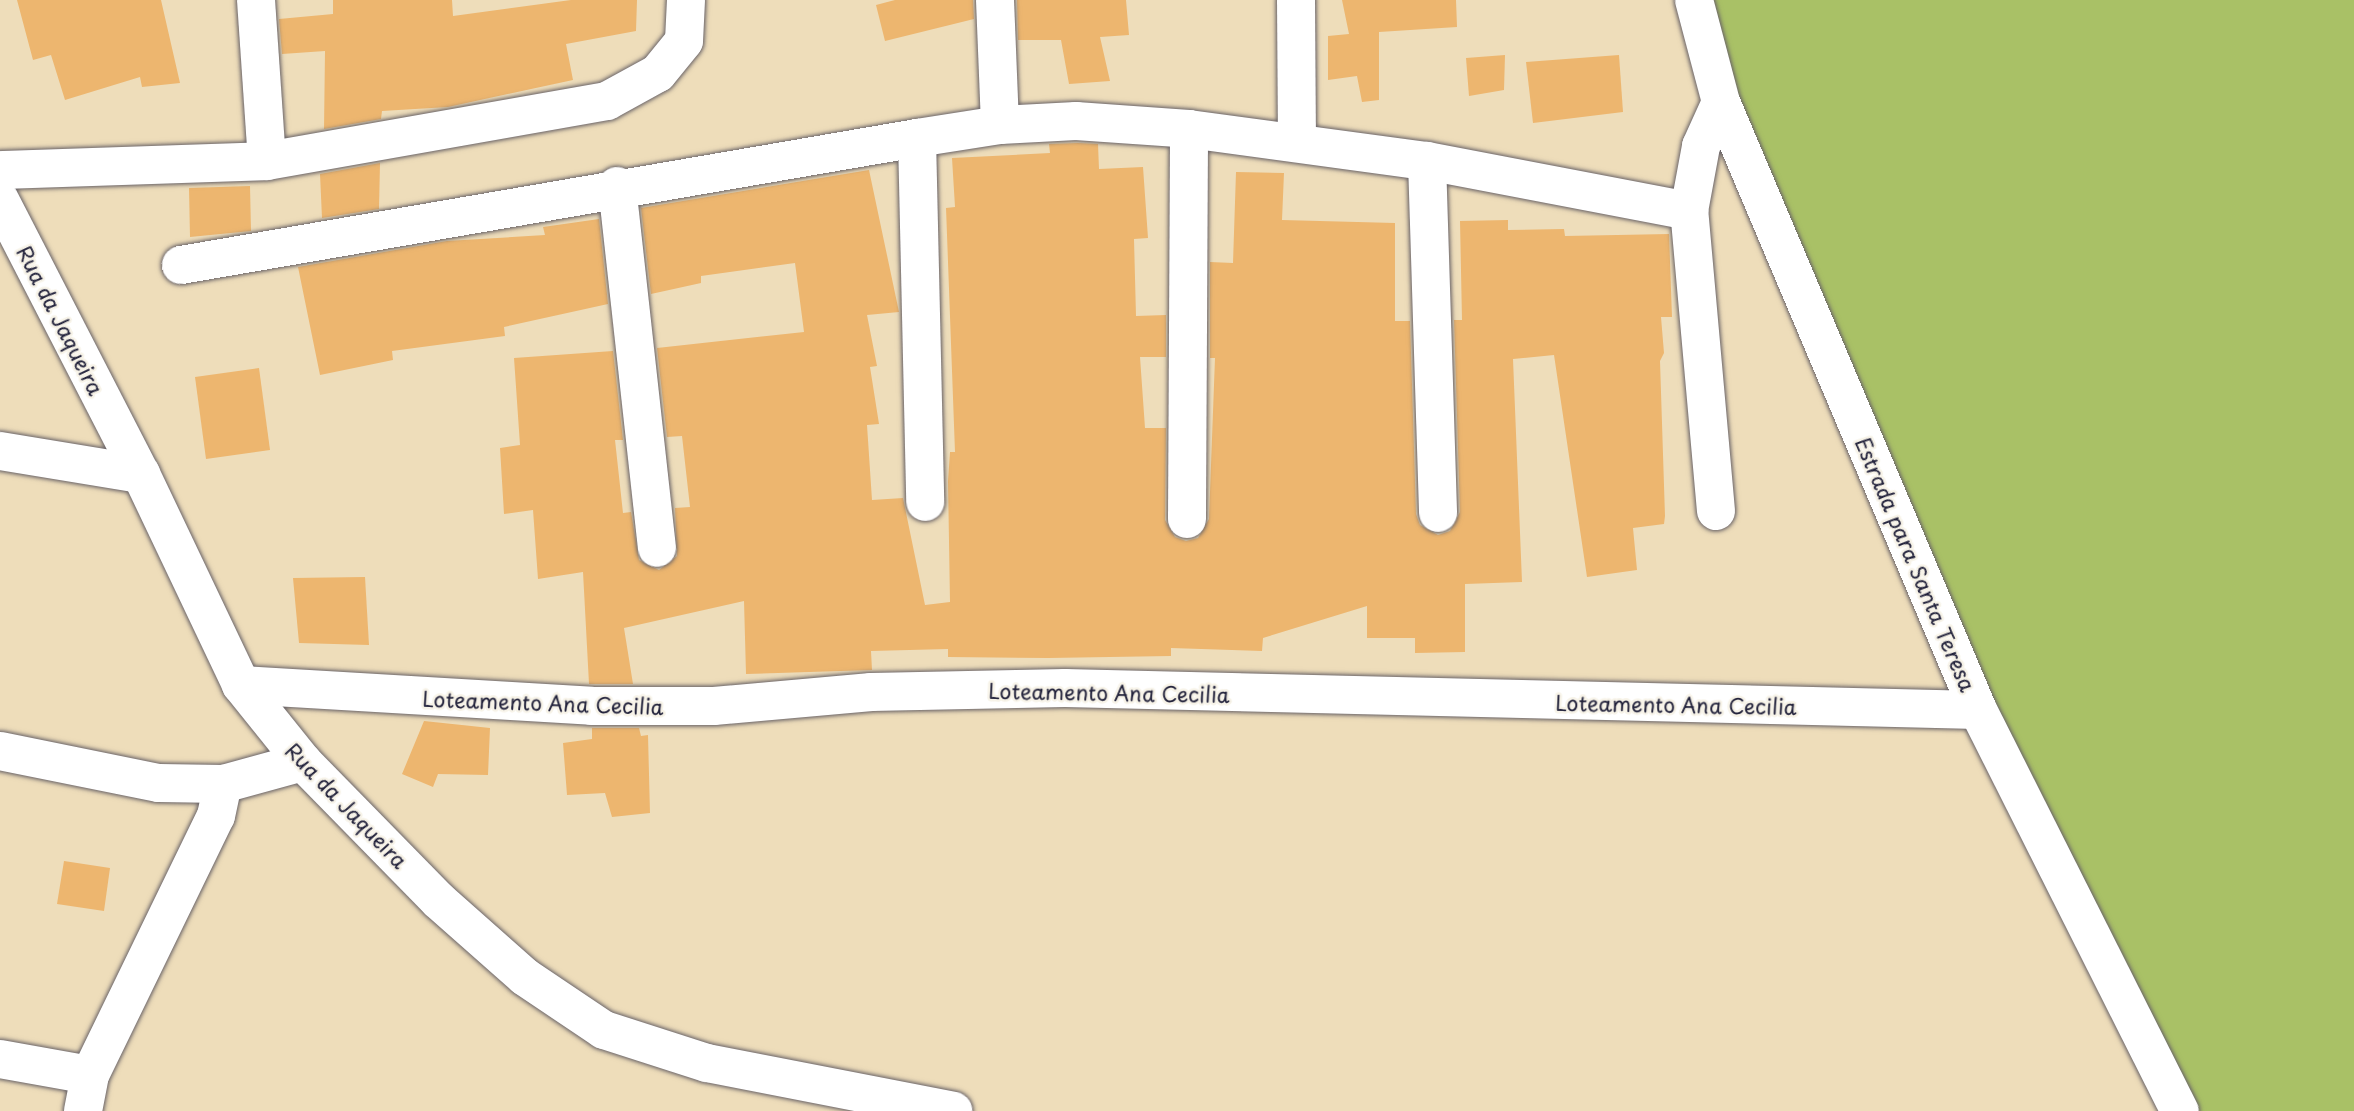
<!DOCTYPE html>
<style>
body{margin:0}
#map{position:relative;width:2354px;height:1111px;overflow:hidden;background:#eeddba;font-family:"Playpen Sans",sans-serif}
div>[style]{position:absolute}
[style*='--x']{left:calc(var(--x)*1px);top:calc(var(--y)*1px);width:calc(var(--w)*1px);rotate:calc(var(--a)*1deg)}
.green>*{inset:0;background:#a9c166}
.building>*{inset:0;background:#edb66f}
.roads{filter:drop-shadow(0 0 2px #696367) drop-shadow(0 0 2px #696367)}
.minor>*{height:38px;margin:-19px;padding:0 19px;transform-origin:19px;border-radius:19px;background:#fff}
span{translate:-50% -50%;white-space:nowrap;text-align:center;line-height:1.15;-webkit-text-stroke:5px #f7f3e8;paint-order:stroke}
.street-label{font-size:21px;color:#22223b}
</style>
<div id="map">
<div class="green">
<div style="clip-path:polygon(1694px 0,2354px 0,2354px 1111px,2180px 1111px,1978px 710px)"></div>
</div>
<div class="building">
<div style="clip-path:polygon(17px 0,161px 0,180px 83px,142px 87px,140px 77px,65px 100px,51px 55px,33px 60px)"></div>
<div style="clip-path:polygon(333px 0,452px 0,453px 16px,571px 0,637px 0,636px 31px,566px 44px,573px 80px,448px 107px,382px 111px,381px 119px,324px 129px,325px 51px,282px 54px,279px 19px,333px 14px)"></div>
<div style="clip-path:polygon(895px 0,973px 0,974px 19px,885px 41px,876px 5px)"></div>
<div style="clip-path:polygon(1017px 0,1126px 0,1129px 35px,1100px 37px,1110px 81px,1069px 84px,1061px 40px,1018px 40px)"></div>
<div style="clip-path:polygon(1342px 0,1456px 0,1457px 27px,1379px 32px,1379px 100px,1362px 102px,1357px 76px,1328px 80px,1328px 36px,1349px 34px)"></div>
<div style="clip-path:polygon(1505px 55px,1504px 90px,1469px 96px,1466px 58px)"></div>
<div style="clip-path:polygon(1619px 55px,1623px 112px,1533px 123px,1526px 62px)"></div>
<div style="clip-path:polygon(1078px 143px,1098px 144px,1099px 169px,1143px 167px,1148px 238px,1134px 239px,1136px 316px,1166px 315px,1166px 357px,1140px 357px,1145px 428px,1166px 428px,1165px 520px,1175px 537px,1186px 541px,1198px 538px,1209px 519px,1215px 358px,1210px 358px,1210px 262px,1233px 263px,1236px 172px,1284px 173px,1282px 220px,1395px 223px,1395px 321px,1410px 321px,1416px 514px,1420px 525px,1438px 535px,1450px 531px,1460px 512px,1454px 320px,1462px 320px,1460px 221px,1508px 220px,1508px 230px,1564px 229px,1565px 236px,1669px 234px,1672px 317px,1661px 317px,1664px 353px,1660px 361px,1665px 516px,1664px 524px,1633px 528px,1637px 570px,1587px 577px,1554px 355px,1513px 359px,1522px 582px,1465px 584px,1465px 652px,1415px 653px,1415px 638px,1367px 638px,1367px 606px,1263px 638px,1262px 651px,1171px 648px,1171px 656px,1048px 658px,948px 657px,948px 649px,871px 651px,872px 670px,746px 674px,744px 601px,624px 628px,633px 684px,589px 684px,583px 572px,538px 579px,533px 510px,504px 514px,500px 448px,520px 445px,514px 358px,613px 351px,623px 440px,615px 440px,623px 513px,631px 512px,639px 560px,659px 570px,677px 556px,675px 508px,690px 507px,682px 436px,667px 437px,657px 348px,804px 332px,795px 263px,701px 276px,701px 283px,651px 294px,641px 208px,869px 170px,899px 312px,867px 315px,877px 366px,870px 367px,879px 424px,867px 425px,872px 500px,903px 498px,925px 605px,950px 602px,948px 481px,950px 452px,955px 452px,946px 208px,955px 207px,952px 158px,1050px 153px,1049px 144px)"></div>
<div style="clip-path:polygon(380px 163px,379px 209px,322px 218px,320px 174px)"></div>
<div style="clip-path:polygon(250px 186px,251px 231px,190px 237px,189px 188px)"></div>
<div style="clip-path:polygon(599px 219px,608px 304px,504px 327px,505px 336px,392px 351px,393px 360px,320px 375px,298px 267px,447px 241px,545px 235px,543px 227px)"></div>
<div style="clip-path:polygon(259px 368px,270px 450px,206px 459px,195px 377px)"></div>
<div style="clip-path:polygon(365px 577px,369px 645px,299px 643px,293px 578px)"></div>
<div style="clip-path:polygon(424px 721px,490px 728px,488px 775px,438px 774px,433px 787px,402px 774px)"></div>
<div style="clip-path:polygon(592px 728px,639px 728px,641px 736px,648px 735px,650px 813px,612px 817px,605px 793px,567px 795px,563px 743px,592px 739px)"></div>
<div style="clip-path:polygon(64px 861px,110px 868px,104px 911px,57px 904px)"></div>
</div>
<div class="roads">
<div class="minor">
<div style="--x:256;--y:0;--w:161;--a:86.1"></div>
<div style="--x:995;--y:0;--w:125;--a:87.7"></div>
<div style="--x:1296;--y:0;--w:143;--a:89.6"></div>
<div style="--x:1694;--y:0;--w:106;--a:75.2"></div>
<div style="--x:1721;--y:102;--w:660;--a:67.09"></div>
<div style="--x:1978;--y:710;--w:449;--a:63.3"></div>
<div style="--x:917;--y:138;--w:364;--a:88.7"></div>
<div style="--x:1427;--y:161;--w:352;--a:88.2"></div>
<div style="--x:0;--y:170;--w:267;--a:-1.9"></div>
<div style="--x:267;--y:161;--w:345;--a:-10"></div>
<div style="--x:607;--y:101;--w:58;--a:-28.8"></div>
<div style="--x:658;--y:73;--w:41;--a:-50.9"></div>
<div style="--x:684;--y:41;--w:41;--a:-87.2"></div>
<div style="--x:617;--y:186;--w:364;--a:83.7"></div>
<div style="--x:0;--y:200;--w:308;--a:62.8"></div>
<div style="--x:141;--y:474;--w:233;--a:64.6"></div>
<div style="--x:241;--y:685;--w:99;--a:51.2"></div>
<div style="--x:303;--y:762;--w:193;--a:45.6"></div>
<div style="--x:438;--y:900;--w:116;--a:41.5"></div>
<div style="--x:525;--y:977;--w:95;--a:33.9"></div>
<div style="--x:604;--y:1030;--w:108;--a:17.8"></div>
<div style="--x:707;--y:1063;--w:251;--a:11"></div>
<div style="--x:181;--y:265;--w:747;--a:-9.79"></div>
<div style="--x:917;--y:138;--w:84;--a:-8.9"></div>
<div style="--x:1000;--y:125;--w:76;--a:-3"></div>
<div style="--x:1076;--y:121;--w:113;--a:4"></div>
<div style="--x:1189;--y:129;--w:240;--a:7.7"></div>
<div style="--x:1427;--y:161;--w:267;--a:10.8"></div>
<div style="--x:0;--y:451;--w:143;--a:9.3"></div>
<div style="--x:1716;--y:511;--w:301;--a:-95.1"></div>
<div style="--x:1689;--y:211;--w:66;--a:-79.5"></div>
<div style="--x:1701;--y:146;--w:48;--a:-65.6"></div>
<div style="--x:1187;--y:519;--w:390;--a:-89.7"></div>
<div style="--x:241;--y:685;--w:351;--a:3.4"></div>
<div style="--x:591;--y:706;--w:123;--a:0"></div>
<div style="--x:714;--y:706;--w:158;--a:-5.1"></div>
<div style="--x:871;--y:692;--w:194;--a:-1.2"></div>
<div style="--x:1065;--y:688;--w:913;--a:1.38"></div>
<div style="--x:0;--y:751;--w:162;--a:11.4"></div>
<div style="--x:159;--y:783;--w:64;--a:0.9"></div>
<div style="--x:223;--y:784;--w:83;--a:-15.4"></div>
<div style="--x:0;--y:1059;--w:91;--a:10.1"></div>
<div style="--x:83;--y:1111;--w:37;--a:-79"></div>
<div style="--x:90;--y:1075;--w:288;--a:-64.1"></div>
<div style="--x:216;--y:816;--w:33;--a:-78"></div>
</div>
</div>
<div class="street-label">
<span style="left:61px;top:320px;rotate:63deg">Rua da Jaqueira</span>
<span style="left:1916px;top:564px;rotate:67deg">Estrada para Santa Teresa</span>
<span style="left:1109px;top:692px;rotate:1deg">Loteamento Ana Cecilia</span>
<span style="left:543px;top:702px;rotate:2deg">Loteamento Ana Cecilia</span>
<span style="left:1676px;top:704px;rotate:1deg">Loteamento Ana Cecilia</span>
<span style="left:347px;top:805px;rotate:46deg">Rua da Jaqueira</span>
</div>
</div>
